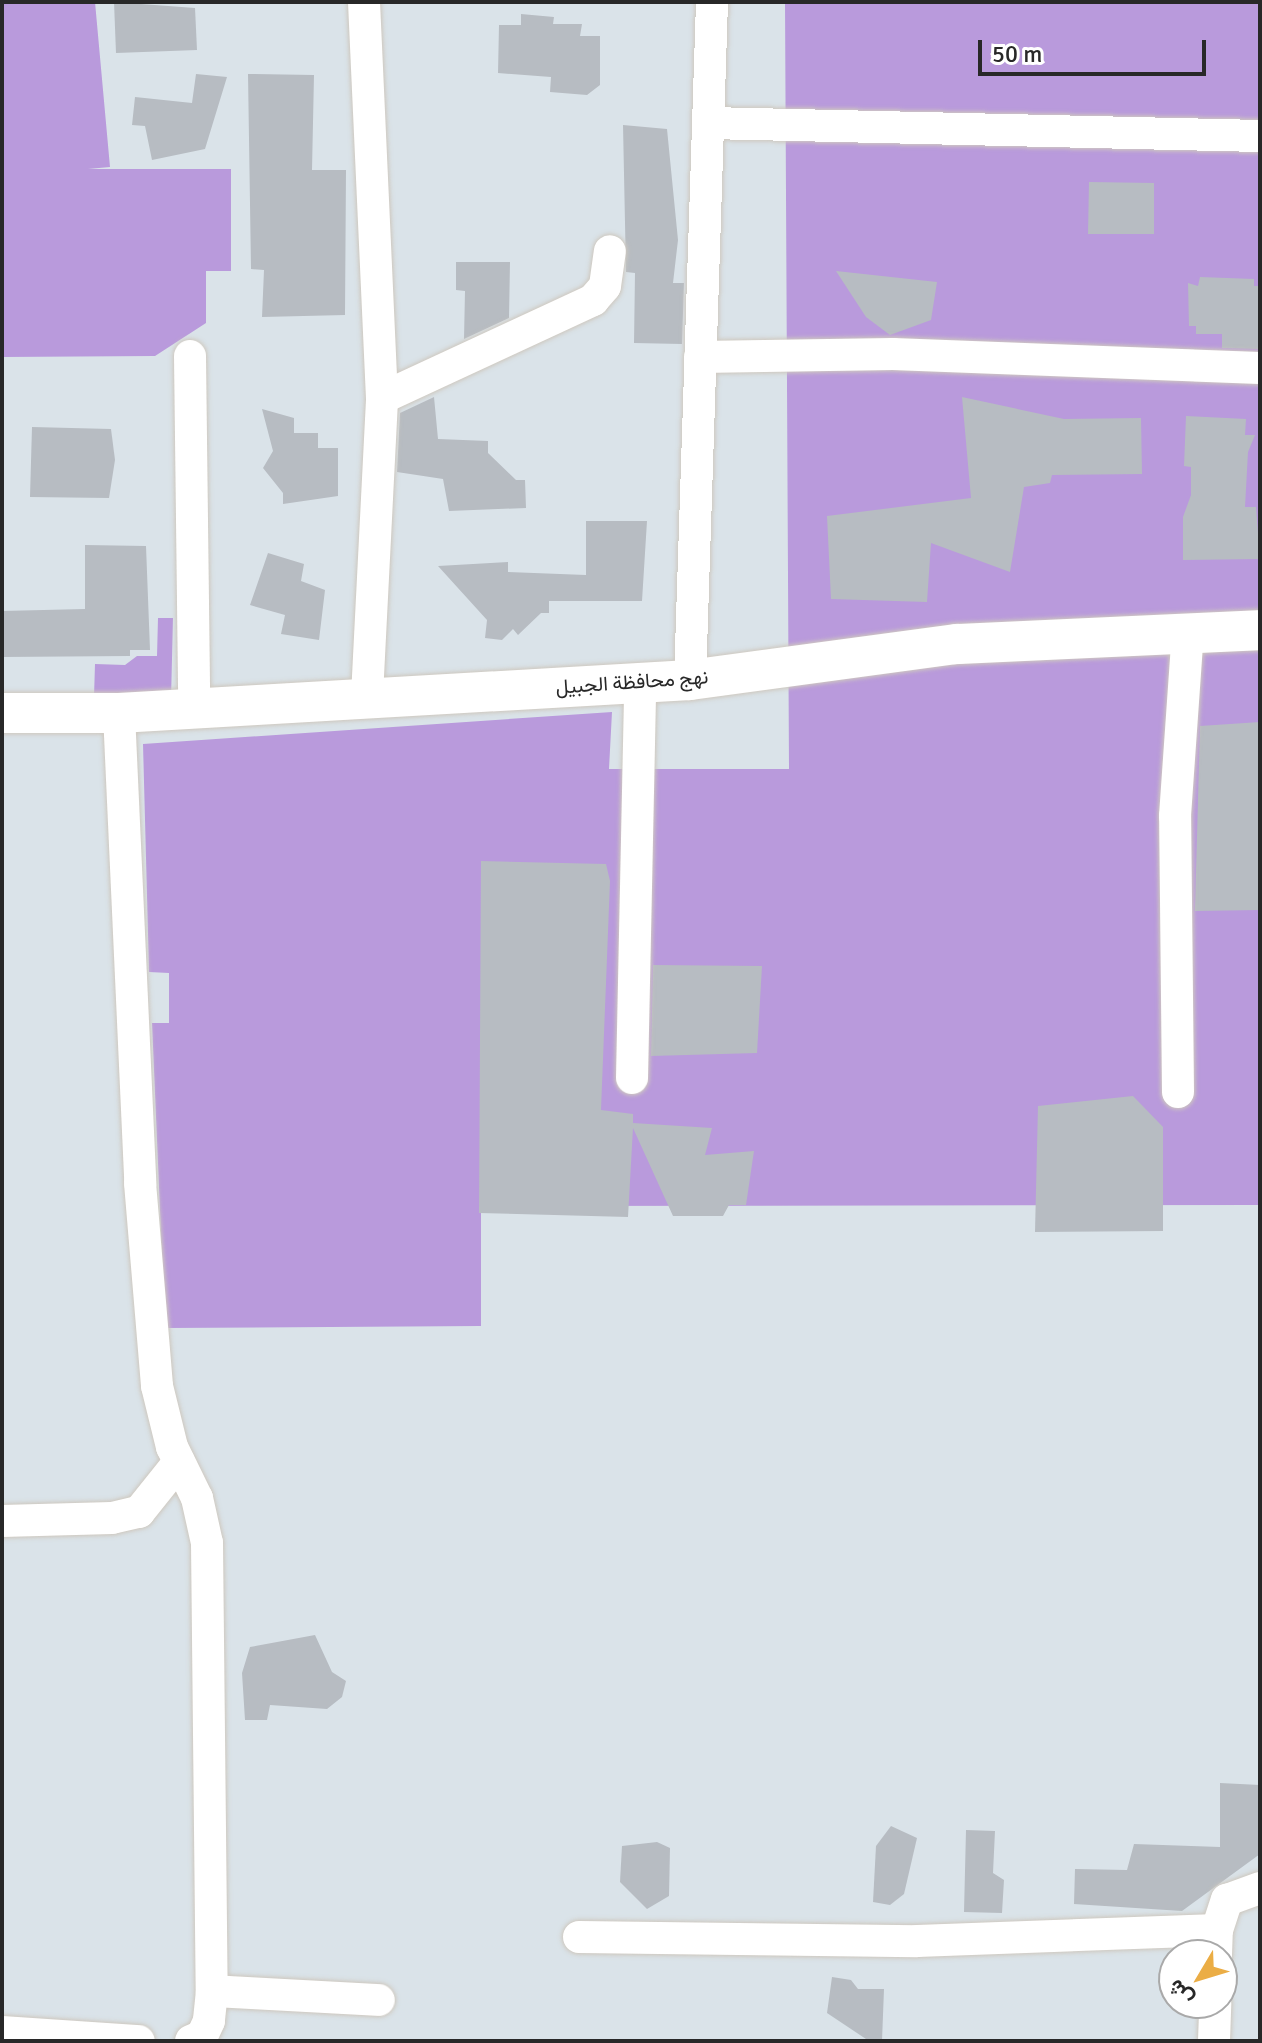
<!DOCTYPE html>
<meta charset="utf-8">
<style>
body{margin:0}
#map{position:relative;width:1262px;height:2043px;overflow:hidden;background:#dae3e9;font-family:Signika,Vazirmatn,sans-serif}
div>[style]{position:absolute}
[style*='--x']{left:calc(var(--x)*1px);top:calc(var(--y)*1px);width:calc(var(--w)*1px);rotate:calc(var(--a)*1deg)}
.green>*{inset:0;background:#b99adc}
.building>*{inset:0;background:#b7bcc2}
.roads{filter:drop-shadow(0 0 2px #cec8bf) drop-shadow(0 0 2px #cec8bf)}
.minor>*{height:32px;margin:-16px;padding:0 16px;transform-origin:16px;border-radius:16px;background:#fff}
.tertiary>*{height:40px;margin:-20px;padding:0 20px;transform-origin:20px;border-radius:20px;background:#fff}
span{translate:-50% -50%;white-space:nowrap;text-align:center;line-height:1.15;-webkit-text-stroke:6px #fff;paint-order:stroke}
.street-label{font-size:20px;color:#282828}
.frame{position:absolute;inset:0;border:4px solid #282828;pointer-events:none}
.north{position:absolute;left:1158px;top:1939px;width:80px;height:80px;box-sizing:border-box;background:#fff;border:2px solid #a9a9a9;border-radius:50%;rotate:232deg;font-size:22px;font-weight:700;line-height:32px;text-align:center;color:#282828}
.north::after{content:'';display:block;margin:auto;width:28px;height:36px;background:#ebad45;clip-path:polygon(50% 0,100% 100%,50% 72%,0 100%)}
.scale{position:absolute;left:978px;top:40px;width:228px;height:36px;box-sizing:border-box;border:4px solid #282828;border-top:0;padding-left:10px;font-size:24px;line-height:28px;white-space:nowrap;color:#282828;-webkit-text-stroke:6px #fff;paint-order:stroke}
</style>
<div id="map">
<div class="green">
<div style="clip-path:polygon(2px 2px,95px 2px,110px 167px,88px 169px,231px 169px,231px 271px,206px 271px,206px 323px,155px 356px,2px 357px)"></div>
<div style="clip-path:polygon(785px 2px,1260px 2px,1260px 1205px,481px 1206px,481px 1326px,165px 1328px,152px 1023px,169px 1023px,169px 973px,149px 972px,143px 744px,612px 712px,609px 769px,789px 769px)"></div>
<div style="clip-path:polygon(158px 618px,173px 618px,171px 699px,94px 697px,95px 664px,125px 665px,137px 656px,157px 656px)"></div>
</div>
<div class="building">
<div style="clip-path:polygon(114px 2px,195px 8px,197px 50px,116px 53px)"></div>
<div style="clip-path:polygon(521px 14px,554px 17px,553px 24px,582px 24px,580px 36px,600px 36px,600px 85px,587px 95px,550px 92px,551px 77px,498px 73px,499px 25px,521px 25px)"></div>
<div style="clip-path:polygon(196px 74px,227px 77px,205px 149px,152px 160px,145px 126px,132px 125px,135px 97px,192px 103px)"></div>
<div style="clip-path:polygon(248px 74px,314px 75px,312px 170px,346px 170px,345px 315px,262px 317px,264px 270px,251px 269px)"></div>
<div style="clip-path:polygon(623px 125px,667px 129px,678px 240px,673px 283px,684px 283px,682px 344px,634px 343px,635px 273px,626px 272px)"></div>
<div style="clip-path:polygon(1089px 182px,1154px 183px,1154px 234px,1088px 234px)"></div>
<div style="clip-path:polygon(456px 262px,510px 262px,509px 318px,464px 339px,465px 291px,456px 290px)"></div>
<div style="clip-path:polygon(836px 271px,937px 282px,931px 320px,890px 335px,866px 317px)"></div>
<div style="clip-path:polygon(1200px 277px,1254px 279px,1254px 286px,1260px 286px,1260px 349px,1222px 348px,1222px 334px,1196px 334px,1196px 326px,1189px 326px,1188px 283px,1198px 286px)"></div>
<div style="clip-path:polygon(434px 397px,438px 439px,488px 441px,488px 453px,516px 480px,525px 480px,526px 508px,449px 511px,443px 479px,397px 472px,400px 413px)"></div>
<div style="clip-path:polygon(962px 397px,1064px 419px,1141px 418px,1142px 474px,1052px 475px,1050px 483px,1024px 487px,1010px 572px,931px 543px,927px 602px,831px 599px,827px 516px,971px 498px)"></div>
<div style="clip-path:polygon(262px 409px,294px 418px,294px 433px,318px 433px,318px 448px,338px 448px,338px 496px,283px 504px,283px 493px,263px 468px,273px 451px)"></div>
<div style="clip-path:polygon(1186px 416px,1246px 419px,1245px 435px,1255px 435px,1248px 452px,1245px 507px,1256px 507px,1260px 559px,1183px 560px,1183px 517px,1191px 495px,1191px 467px,1184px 466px)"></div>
<div style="clip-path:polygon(32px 427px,111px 429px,115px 460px,109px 498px,30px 497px)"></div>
<div style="clip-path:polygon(586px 521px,647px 521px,642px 601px,549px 601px,549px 613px,541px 613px,518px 635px,513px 629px,502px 640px,485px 638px,487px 620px,438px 566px,508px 562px,508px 572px,586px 575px)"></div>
<div style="clip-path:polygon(85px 545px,146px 546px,150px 650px,130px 650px,130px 656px,2px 657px,2px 611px,85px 609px)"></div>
<div style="clip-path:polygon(268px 553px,304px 564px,301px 581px,325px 590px,319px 640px,281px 634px,285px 615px,250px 605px)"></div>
<div style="clip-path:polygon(1260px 722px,1260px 910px,1195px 911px,1200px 726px)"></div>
<div style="clip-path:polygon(481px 861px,606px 864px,610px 881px,601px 1110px,633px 1114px,633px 1123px,712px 1128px,705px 1155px,754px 1151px,746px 1205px,729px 1205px,723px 1216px,673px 1216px,633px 1128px,628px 1217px,479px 1213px)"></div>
<div style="clip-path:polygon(653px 965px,762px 966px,757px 1053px,651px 1056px)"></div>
<div style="clip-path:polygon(1133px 1096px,1163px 1127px,1163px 1231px,1035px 1232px,1038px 1106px)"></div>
<div style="clip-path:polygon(315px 1635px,332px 1672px,346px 1681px,342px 1697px,327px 1709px,270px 1705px,267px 1720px,245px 1720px,242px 1673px,250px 1647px)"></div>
<div style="clip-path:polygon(1220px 1783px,1260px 1785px,1260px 1854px,1182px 1911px,1074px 1904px,1075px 1869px,1127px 1870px,1134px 1844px,1220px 1847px)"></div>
<div style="clip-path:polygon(891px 1826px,917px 1838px,904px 1894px,890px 1905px,873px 1902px,876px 1846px)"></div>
<div style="clip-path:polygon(966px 1830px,995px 1831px,993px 1873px,1004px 1880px,1002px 1913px,964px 1912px)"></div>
<div style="clip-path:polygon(657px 1842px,670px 1848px,669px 1896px,647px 1909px,620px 1882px,622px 1846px)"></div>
<div style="clip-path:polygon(832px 1977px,851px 1980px,858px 1989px,884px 1989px,882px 2041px,869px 2041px,827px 2013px)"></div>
</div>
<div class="roads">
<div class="minor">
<div style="--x:364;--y:2;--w:396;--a:87.4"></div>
<div style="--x:709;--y:123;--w:551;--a:1.35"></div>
<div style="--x:190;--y:356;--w:350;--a:89.3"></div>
<div style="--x:700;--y:357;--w:193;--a:-0.9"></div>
<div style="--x:893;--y:354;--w:367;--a:2.2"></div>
<div style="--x:690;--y:680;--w:678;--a:-88.14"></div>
<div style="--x:367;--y:696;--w:298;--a:-87.1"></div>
<div style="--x:382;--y:398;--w:233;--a:-24.9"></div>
<div style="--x:593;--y:300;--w:18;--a:-49"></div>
<div style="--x:605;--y:286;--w:35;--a:-82"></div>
<div style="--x:119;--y:713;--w:470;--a:87.4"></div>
<div style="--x:140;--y:1183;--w:204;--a:85.2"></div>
<div style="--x:157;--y:1386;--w:63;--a:76.2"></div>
<div style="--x:172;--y:1447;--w:57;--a:63.9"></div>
<div style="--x:197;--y:1498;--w:46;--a:77.5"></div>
<div style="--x:207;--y:1543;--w:448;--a:89.4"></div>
<div style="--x:212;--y:1991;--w:30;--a:96"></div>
<div style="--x:209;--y:2021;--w:17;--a:115"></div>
<div style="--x:202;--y:2036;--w:12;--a:156"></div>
<div style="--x:632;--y:1078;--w:396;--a:-88.8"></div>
<div style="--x:1178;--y:1092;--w:276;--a:-90.6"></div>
<div style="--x:1175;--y:816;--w:184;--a:-86"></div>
<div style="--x:2;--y:1521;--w:110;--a:-1.6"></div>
<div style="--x:112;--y:1518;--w:28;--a:-13"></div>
<div style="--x:139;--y:1512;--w:64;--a:-51.3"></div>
<div style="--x:579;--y:1937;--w:338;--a:0.7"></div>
<div style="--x:917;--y:1941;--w:300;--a:-2.1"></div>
<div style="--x:1216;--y:1955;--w:25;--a:-88"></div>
<div style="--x:1217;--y:1930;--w:32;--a:-72"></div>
<div style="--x:1227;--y:1900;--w:35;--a:-20"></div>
<div style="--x:212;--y:1991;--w:167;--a:3.1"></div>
<div style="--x:2;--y:2032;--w:137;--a:3.8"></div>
<div style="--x:1214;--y:2041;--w:38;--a:-88"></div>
</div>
<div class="tertiary">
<div style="--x:2;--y:713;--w:117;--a:0"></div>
<div style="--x:119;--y:713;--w:572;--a:-3.31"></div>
<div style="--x:690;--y:680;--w:269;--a:-7.7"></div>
<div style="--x:957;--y:644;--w:303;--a:-2.6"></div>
</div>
</div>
<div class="street-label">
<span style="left:632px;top:682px;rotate:-4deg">نهج محافظة الجبيل</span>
</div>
<div class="frame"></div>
<div class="north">ش</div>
<div class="scale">50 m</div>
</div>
